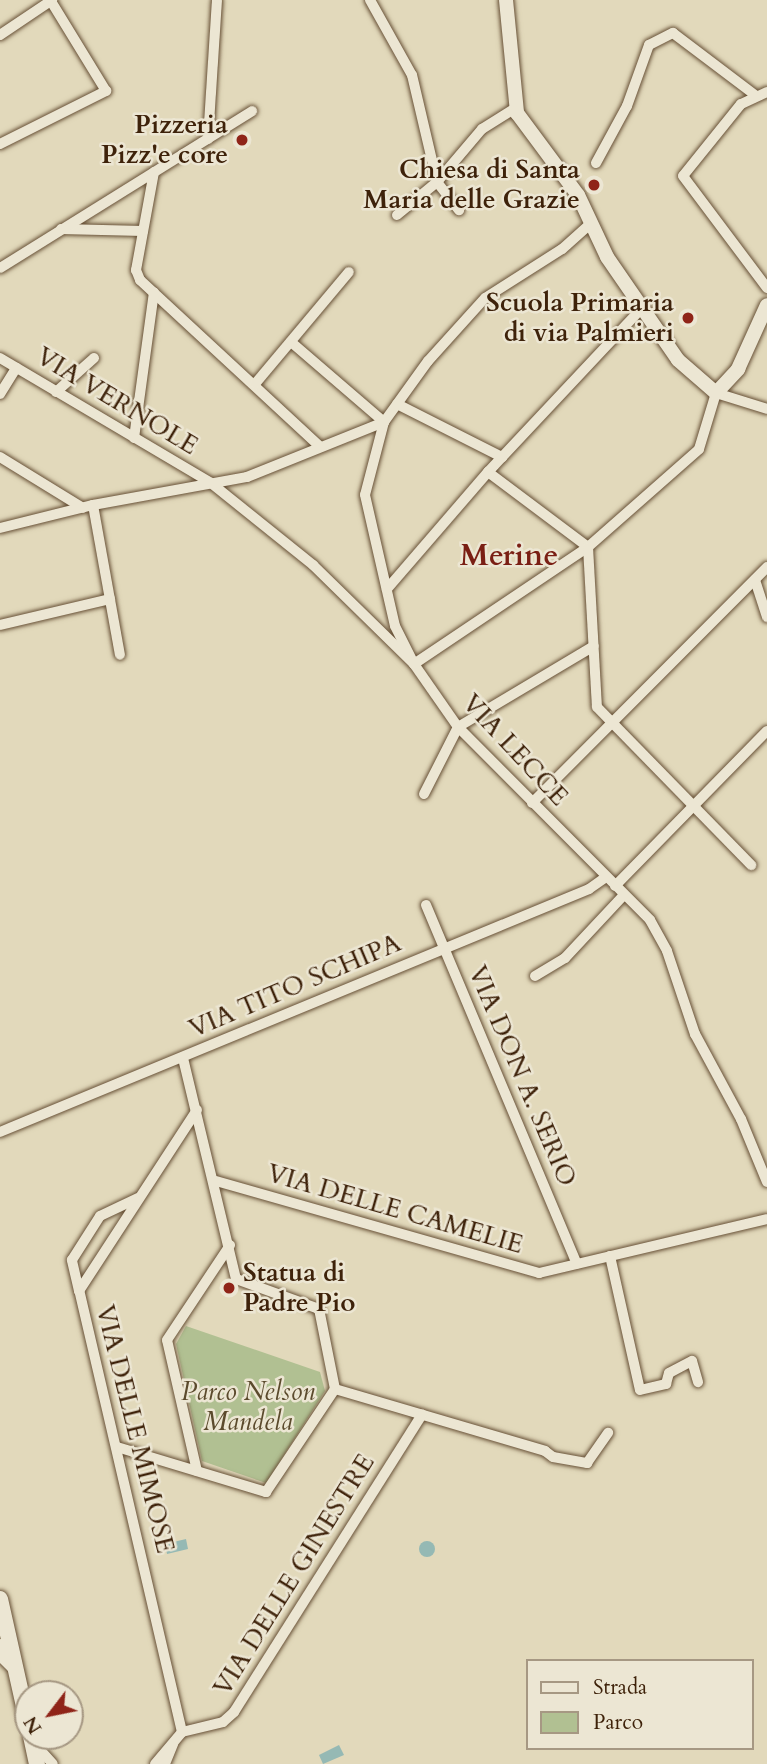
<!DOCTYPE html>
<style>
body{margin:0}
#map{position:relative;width:767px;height:1764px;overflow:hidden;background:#e2d9bb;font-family:Cardo,serif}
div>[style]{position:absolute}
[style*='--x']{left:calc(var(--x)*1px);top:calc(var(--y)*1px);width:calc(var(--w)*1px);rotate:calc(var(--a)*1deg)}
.green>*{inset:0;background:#b1c092}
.water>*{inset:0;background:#95b9b4}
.round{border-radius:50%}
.roads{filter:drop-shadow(0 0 2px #675036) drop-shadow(0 0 2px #675036)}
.minor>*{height:10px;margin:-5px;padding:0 5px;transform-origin:5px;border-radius:5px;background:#ece6d3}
.tertiary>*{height:14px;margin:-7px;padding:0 7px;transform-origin:7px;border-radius:7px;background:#ece6d3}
.secondary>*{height:16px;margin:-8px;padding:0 8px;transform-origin:8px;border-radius:8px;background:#ece6d3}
.dots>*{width:19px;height:19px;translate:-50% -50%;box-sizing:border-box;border:4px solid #ece6d3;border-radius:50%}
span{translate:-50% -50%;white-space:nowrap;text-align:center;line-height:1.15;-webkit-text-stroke:5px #ece6d3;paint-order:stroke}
.poi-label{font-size:26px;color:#3e220a;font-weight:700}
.right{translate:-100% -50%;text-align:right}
.left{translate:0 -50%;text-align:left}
.street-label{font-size:26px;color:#3e220a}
.park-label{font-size:26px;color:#5b4a2c;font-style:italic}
.quarter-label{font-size:30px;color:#7a1f14;font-weight:700}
.legend{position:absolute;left:526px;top:1659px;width:228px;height:91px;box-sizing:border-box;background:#ece6d3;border:2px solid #a69883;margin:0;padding:9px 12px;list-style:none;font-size:21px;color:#3e220a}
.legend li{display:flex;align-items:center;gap:14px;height:35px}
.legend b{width:35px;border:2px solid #a69883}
.north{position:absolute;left:14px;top:1680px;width:70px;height:70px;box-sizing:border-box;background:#ece6d3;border:2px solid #a69883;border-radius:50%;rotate:238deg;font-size:19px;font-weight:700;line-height:28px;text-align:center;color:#3e220a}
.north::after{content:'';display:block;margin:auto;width:24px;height:32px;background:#8f2418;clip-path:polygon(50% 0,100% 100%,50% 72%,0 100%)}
</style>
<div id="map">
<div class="green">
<div style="clip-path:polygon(186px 1326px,320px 1372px,325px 1391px,266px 1483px,202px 1461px,176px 1344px)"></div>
</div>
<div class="water">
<div style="clip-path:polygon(186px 1539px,188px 1549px,167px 1554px,165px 1544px)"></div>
<div class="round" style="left:419px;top:1541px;width:16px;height:16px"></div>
<div style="clip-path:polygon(339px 1745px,344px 1755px,323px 1764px,319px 1755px)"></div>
</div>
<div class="roads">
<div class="minor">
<div style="--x:370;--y:0;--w:86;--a:60.8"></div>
<div style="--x:412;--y:75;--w:110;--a:76.8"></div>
<div style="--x:437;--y:182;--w:36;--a:52"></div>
<div style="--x:0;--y:35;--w:63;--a:-33.9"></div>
<div style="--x:767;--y:92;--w:29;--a:155"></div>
<div style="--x:741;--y:104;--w:92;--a:128.9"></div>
<div style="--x:683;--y:176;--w:140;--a:53.1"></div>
<div style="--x:208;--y:139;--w:139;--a:-86.3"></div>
<div style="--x:0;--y:144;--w:119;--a:-26.6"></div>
<div style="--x:106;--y:91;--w:103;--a:-121.5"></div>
<div style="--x:596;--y:163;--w:65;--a:-61.5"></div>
<div style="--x:627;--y:106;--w:65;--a:-70.2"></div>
<div style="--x:649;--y:45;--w:27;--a:-27"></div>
<div style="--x:673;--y:33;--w:103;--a:37.1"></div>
<div style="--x:154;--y:172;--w:100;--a:100.4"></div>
<div style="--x:136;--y:270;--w:11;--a:68"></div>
<div style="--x:140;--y:280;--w:244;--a:42.8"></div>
<div style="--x:397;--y:215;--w:52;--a:-39.5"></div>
<div style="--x:437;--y:182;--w:70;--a:-49.7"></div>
<div style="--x:482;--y:129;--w:39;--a:-32"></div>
<div style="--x:589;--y:225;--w:36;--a:138"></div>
<div style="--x:562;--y:249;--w:91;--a:147.5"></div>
<div style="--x:485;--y:298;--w:85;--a:132.1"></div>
<div style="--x:428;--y:361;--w:75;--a:125.8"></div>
<div style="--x:384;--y:422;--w:75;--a:104.6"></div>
<div style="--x:365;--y:495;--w:134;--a:77.1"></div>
<div style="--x:395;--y:626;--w:42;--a:63.4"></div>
<div style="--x:414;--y:664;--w:77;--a:55.1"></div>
<div style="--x:458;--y:727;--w:272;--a:45.1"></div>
<div style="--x:650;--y:920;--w:35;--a:61"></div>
<div style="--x:667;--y:951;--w:88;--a:71.4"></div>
<div style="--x:695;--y:1034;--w:97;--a:61.6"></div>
<div style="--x:741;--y:1119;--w:68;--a:67.6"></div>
<div style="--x:61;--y:229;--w:82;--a:1.4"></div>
<div style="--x:0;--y:268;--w:297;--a:-31.9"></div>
<div style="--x:0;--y:358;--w:245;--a:30.6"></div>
<div style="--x:211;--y:483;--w:131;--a:38.8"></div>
<div style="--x:313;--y:565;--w:141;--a:44.4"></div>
<div style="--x:414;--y:664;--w:210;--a:-33.9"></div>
<div style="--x:588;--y:547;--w:148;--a:-41.4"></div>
<div style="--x:699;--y:449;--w:59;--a:-73.1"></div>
<div style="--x:716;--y:393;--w:53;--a:17.4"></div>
<div style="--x:255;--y:384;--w:146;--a:-50"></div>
<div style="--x:56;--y:392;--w:51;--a:-41.8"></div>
<div style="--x:0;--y:394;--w:31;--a:-58"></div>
<div style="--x:397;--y:404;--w:118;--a:26.8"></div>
<div style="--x:134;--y:438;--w:147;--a:-82.2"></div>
<div style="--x:0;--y:457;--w:97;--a:31.6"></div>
<div style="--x:488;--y:472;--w:125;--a:36.9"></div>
<div style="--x:588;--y:547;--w:160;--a:86.8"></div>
<div style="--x:597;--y:707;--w:221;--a:45.7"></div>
<div style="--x:93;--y:505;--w:152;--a:79.8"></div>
<div style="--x:0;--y:528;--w:96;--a:-13.9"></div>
<div style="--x:93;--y:505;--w:157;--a:-10.3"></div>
<div style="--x:247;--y:477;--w:148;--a:-21.9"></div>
<div style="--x:384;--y:422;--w:123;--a:-139.3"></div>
<div style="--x:755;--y:580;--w:39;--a:72"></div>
<div style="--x:387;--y:589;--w:155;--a:-49.2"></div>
<div style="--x:488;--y:472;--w:222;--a:-46.8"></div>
<div style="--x:0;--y:625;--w:113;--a:-13.3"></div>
<div style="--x:424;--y:794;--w:75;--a:-63.1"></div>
<div style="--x:458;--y:727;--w:158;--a:-30.8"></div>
<div style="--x:532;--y:803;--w:333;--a:-45.1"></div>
<div style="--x:615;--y:886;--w:217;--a:-45.6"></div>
<div style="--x:426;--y:905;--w:389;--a:67.2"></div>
<div style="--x:535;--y:976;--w:35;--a:-31"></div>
<div style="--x:565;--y:958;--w:86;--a:-46.9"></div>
<div style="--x:0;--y:1132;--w:637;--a:-22.42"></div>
<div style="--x:589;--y:889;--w:21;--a:-35"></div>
<div style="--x:216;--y:1181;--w:336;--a:15.9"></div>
<div style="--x:539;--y:1273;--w:234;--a:-13.3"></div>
<div style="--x:610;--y:1256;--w:137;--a:77.4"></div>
<div style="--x:640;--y:1390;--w:27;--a:-13"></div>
<div style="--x:666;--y:1384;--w:11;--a:-75"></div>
<div style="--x:669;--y:1373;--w:26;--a:-28"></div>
<div style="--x:692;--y:1361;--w:22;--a:74"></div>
<div style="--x:79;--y:1291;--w:32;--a:-103"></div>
<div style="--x:72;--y:1260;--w:52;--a:-57.5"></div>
<div style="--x:100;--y:1216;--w:42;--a:-25.3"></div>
<div style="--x:335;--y:1389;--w:219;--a:16.4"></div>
<div style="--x:545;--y:1451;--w:10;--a:37"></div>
<div style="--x:553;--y:1457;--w:35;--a:10"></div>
<div style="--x:587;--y:1463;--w:37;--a:-55"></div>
<div style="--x:117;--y:1447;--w:156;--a:16.8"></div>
<div style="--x:266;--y:1492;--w:124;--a:-56.2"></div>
<div style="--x:335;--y:1389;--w:82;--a:-101.3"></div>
<div style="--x:319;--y:1309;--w:88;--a:-160.1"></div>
<div style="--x:236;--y:1279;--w:227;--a:-103.5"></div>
<div style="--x:197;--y:1471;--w:134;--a:-102.9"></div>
<div style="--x:167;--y:1340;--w:114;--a:-56.4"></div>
<div style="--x:0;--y:1644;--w:15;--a:79"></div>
<div style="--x:3;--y:1659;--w:16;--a:45"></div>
<div style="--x:182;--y:1732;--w:453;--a:-103.1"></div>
<div style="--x:79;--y:1291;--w:216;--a:-56.9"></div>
<div style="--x:182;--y:1732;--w:42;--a:-13.7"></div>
<div style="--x:223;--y:1722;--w:15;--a:-42"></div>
<div style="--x:234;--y:1712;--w:352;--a:-57.7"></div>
<div style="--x:34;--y:1743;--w:28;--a:48"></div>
<div style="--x:155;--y:1764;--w:42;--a:-49.8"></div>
<div style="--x:165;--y:1764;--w:22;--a:-68"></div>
</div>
<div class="tertiary">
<div style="--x:506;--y:0;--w:114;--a:84.4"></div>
<div style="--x:517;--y:113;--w:102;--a:53.4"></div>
<div style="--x:578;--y:195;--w:68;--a:64.9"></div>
<div style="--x:607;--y:257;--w:125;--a:55.4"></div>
<div style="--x:678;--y:360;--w:50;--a:41"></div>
<div style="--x:716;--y:393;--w:33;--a:-47"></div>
<div style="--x:738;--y:369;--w:70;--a:-65.6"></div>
</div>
<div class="secondary">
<div style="--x:0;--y:1599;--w:128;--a:77.4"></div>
<div style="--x:31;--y:1736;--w:29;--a:78"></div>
</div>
</div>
<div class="dots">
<div style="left:242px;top:140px;background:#8f2418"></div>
<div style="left:594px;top:185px;background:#8f2418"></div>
<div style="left:688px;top:318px;background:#8f2418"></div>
<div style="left:229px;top:1288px;background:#8f2418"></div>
</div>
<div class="poi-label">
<span class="right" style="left:228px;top:140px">Pizzeria<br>Pizz'e core</span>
<span class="right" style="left:580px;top:185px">Chiesa di Santa<br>Maria delle Grazie</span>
<span class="right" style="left:674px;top:318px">Scuola Primaria<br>di via Palmieri</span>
<span class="left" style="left:243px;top:1288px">Statua di<br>Padre Pio</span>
</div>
<div class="street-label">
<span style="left:117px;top:401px;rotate:31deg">VIA VERNOLE</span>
<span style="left:515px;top:750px;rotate:47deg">VIA LECCE</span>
<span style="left:295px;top:986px;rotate:-23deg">VIA TITO SCHIPA</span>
<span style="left:522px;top:1076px;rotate:67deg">VIA DON A. SERIO</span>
<span style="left:395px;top:1209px;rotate:16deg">VIA DELLE CAMELIE</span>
<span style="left:135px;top:1429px;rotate:76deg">VIA DELLE MIMOSE</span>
<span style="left:294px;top:1575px;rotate:-58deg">VIA DELLE GINESTRE</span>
</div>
<div class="park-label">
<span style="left:248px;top:1407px">Parco Nelson<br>Mandela</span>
</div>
<div class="quarter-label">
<span style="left:509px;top:556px">Merine</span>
</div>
<ul class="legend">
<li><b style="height:9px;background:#ece6d3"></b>Strada</li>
<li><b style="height:19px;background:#b1c092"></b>Parco</li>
</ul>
<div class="north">N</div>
</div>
